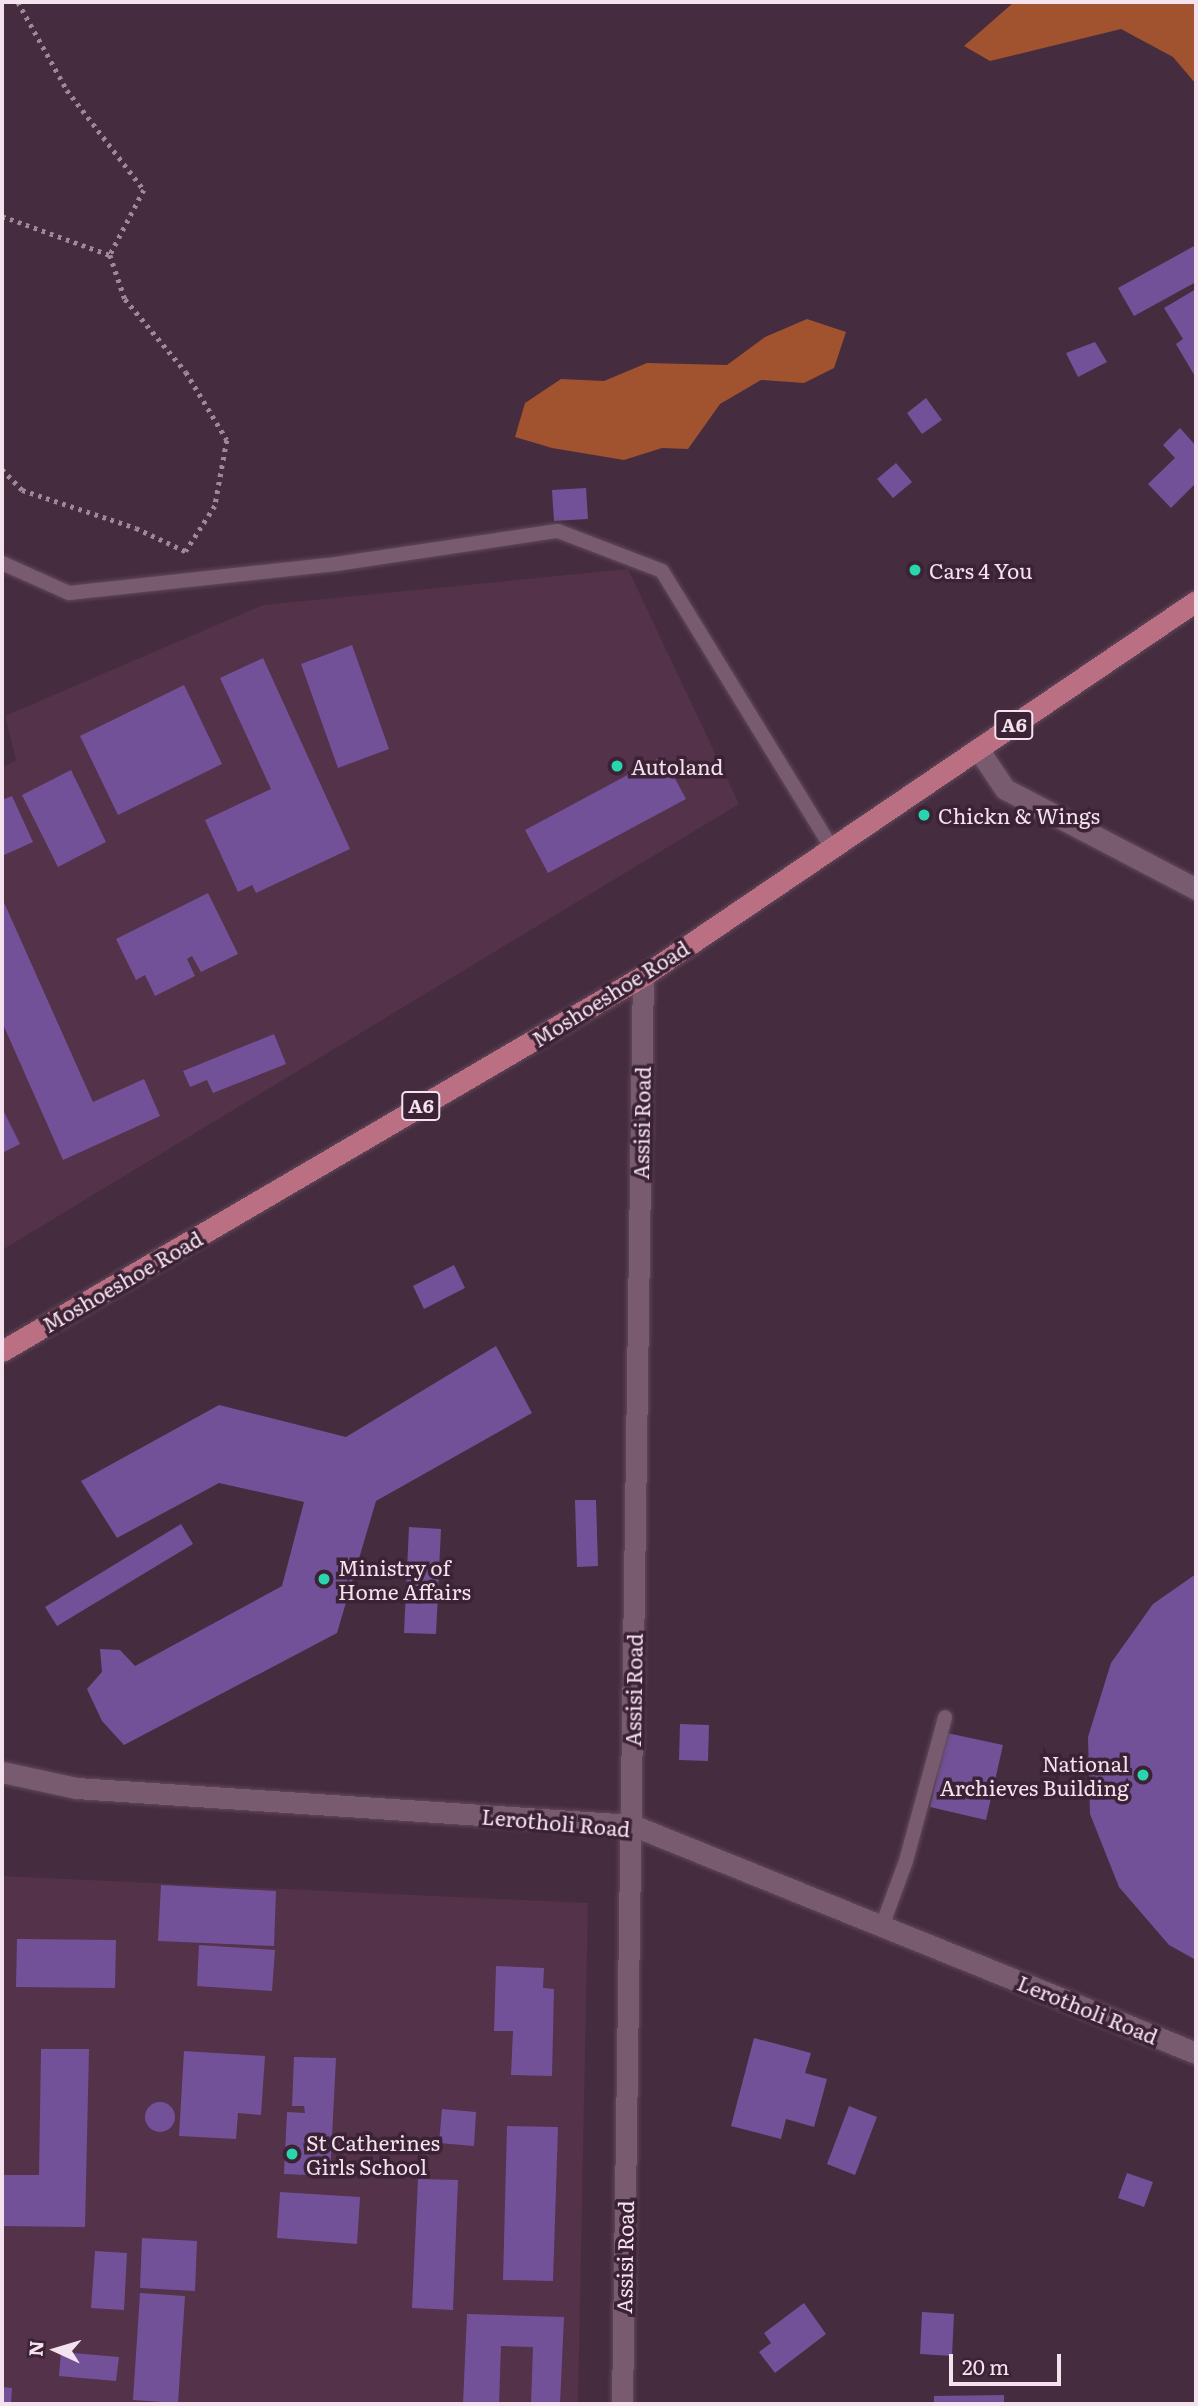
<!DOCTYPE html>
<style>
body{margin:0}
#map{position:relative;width:1198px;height:2406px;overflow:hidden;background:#462c3f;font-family:Literata,serif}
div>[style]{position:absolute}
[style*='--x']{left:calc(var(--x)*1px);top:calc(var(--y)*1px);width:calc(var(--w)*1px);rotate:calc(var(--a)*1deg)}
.built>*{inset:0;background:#53324a}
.forest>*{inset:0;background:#a1522e}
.building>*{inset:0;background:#735199}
.round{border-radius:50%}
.path>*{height:4.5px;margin-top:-2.25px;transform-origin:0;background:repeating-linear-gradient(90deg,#9e8998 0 3.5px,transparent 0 8.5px)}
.roads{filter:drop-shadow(0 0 2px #60495a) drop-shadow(0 0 2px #60495a)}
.lane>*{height:14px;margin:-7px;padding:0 7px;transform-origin:7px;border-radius:7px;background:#795b70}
.street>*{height:21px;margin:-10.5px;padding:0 10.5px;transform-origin:10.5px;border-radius:10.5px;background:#795b70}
.primary>*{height:21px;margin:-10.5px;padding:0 10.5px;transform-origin:10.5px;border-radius:10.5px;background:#ba6f83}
.dots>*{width:19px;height:19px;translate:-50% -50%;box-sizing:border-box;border:4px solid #3c2235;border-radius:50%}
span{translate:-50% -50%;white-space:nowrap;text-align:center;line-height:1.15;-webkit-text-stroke:7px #3c2235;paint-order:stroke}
.shield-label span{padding:2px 5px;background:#3c2235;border:2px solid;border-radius:5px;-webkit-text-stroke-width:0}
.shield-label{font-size:19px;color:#f4e3ef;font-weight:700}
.poi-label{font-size:21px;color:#f4e3ef}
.left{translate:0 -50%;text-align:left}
.right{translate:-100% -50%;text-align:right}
.street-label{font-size:21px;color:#f4e3ef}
.frame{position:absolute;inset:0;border:4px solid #f4e3ef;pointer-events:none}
.north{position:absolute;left:21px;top:2315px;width:70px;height:70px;-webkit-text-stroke:5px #3c2235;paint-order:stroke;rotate:274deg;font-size:19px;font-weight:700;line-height:28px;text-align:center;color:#f4e3ef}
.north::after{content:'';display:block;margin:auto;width:24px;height:32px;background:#f4e3ef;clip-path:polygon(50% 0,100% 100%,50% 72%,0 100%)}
.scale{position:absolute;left:949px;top:2354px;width:112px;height:32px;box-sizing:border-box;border:4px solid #f4e3ef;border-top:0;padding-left:9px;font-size:21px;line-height:24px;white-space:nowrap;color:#f4e3ef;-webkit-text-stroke:5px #3c2235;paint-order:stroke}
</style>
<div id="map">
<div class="built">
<div style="clip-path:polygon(628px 569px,739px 804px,2px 1250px,2px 768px,16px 760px,5px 716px,263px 605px)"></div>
<div style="clip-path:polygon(2px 1876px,588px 1903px,578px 2404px,2px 2404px)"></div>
</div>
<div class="forest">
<div style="clip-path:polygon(1014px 2px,1196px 2px,1196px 84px,1173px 57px,1121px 29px,990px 61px,964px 46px)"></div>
<div style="clip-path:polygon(807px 319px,846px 332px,834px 368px,804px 383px,761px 380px,720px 404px,688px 449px,662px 448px,624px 460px,552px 448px,515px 437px,525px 403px,561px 379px,604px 381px,647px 363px,727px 365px,765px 337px)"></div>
</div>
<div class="building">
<div style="clip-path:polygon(1196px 245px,1196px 282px,1134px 316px,1118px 288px)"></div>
<div style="clip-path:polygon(1196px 289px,1196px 378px,1176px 344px,1183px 339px,1164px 308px)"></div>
<div style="clip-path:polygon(1095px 342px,1107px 362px,1078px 377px,1066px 353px)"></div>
<div style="clip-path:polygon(926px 398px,942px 420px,922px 434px,907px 413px)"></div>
<div style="clip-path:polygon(1180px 428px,1196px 446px,1196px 483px,1171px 508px,1148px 484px,1175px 458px,1163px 445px)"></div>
<div style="clip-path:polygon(896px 463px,912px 482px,893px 498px,877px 479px)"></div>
<div style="clip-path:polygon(586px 488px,588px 519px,554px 521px,552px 490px)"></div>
<div style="clip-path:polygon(352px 645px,389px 749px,338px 768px,301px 664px)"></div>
<div style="clip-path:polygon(263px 658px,350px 849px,256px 893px,252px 885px,238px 892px,205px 820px,271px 789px,220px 678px)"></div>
<div style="clip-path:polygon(184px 685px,222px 764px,118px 815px,80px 736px)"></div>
<div style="clip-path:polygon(663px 756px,686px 799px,548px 873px,525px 830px)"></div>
<div style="clip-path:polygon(71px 770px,106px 842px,58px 867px,22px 795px)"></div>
<div style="clip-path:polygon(12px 796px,33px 842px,2px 856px,2px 800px)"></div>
<div style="clip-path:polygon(208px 893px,238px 954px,201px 972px,192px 956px,187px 959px,195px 976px,155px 996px,145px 975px,136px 980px,116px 939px)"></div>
<div style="clip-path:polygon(2px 898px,93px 1102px,144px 1079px,160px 1116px,63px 1160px,2px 1022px)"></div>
<div style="clip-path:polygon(274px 1034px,286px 1064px,213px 1093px,207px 1080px,190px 1087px,183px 1071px)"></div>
<div style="clip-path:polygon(2px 1108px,20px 1144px,2px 1153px)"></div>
<div style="clip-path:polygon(454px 1265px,465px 1288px,424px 1309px,413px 1286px)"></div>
<div style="clip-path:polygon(496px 1346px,532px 1413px,376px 1501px,337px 1633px,124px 1745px,102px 1721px,87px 1689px,102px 1672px,100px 1649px,120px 1650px,135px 1666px,282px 1586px,304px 1502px,219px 1483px,117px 1538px,81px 1481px,219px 1405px,346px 1437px)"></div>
<div style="clip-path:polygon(575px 1500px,596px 1500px,598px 1566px,577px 1567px)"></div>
<div style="clip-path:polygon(181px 1524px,193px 1544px,57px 1626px,45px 1607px)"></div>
<div style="clip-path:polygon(409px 1527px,441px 1529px,436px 1634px,404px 1633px)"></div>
<div style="clip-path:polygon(1196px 1574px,1196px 1960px,1169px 1945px,1119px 1887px,1090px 1814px,1088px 1737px,1111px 1663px,1153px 1604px)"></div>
<div style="clip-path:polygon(680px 1724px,709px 1725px,708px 1761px,679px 1760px)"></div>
<div style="clip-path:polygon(947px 1733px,1003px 1745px,986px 1820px,930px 1807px)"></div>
<div style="clip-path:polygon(161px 1885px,276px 1891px,274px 1946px,158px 1941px)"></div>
<div style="clip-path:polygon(17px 1939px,116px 1940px,115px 1988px,16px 1987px)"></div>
<div style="clip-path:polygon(199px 1945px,275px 1950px,272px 1991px,197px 1986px)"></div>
<div style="clip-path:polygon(496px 1966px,544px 1968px,543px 1988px,554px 1989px,552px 2076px,511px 2075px,513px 2031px,494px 2031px)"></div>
<div style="clip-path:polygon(754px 2038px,811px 2053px,805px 2073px,827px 2079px,814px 2127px,786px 2119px,781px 2139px,731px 2126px)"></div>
<div style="clip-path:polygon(41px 2049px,89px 2049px,85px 2227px,2px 2226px,2px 2175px,39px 2175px)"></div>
<div style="clip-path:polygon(184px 2051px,265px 2056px,261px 2115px,238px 2113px,236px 2139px,179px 2136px)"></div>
<div style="clip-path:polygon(294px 2057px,336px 2058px,330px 2176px,284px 2174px,287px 2112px,305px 2113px,304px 2106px,292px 2106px)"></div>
<div class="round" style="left:145px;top:2102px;width:30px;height:30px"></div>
<div style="clip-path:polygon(849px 2106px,877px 2117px,855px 2175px,827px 2164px)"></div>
<div style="clip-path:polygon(442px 2109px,476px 2112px,474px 2146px,439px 2143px)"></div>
<div style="clip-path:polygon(507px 2126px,558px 2127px,553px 2281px,503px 2280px)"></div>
<div style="clip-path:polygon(1127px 2173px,1153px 2182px,1144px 2207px,1118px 2198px)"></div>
<div style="clip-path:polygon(418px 2179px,458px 2180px,453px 2310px,412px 2308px)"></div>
<div style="clip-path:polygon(280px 2192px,360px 2197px,357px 2244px,277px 2238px)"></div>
<div style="clip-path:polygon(142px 2238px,197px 2241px,195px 2291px,140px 2288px)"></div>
<div style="clip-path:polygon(95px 2251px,127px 2253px,124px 2310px,91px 2308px)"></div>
<div style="clip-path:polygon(140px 2293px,185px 2296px,178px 2403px,133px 2400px)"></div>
<div style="clip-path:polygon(804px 2303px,826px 2334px,775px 2373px,759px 2352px,771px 2343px,764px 2333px)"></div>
<div style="clip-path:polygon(922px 2312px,954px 2314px,952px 2356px,920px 2354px)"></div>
<div style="clip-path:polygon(467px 2314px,564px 2317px,560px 2404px,531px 2404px,533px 2347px,501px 2346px,499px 2404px,463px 2404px)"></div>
<div style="clip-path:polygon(61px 2352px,119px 2357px,116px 2381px,59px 2376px)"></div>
<div style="clip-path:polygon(2px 2387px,12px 2388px,11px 2404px,2px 2404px)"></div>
<div style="clip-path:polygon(1004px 2395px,1004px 2404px,934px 2404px,934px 2396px)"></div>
</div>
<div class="path">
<div style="--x:18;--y:2;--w:101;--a:60.9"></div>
<div style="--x:67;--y:90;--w:126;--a:52.4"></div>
<div style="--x:144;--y:190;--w:73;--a:117.6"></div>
<div style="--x:110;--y:255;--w:46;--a:71.2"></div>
<div style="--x:125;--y:299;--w:95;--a:50.1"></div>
<div style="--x:186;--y:372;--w:79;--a:58.9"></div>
<div style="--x:227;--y:440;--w:67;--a:100.3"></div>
<div style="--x:215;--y:506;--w:54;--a:122.8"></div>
<div style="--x:2;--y:216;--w:115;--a:19.9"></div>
<div style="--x:2;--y:469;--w:29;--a:46"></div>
<div style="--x:22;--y:490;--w:120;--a:18.4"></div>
<div style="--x:136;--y:528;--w:56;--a:25.2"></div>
</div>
<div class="roads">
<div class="lane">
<div style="--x:2;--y:563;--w:73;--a:24.1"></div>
<div style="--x:69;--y:593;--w:269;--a:-6.2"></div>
<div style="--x:336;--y:564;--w:224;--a:-8.5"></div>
<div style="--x:558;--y:531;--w:111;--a:21"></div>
<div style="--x:662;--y:571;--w:325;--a:58.5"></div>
<div style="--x:882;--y:1926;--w:69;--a:-69.7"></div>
<div style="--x:906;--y:1861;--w:149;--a:-74.8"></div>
</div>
<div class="street">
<div style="--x:978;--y:749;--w:48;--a:56"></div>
<div style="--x:1005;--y:789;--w:216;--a:27.6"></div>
<div style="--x:2;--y:1772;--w:76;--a:12.2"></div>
<div style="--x:76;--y:1788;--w:557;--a:3.81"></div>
<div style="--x:632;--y:1825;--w:608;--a:22.01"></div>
<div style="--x:622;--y:2404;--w:1428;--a:-89.16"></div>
</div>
<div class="primary">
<div style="--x:2;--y:1351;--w:743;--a:-30.33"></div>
<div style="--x:643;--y:976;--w:668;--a:-34.14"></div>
</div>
</div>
<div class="dots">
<div style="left:915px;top:570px;background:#29d5ad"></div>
<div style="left:617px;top:766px;background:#29d5ad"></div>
<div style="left:924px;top:815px;background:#29d5ad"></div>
<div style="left:324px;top:1579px;background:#29d5ad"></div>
<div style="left:1143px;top:1775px;background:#29d5ad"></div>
<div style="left:292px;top:2154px;background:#29d5ad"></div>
</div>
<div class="shield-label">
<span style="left:1014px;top:725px">A6</span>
<span style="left:421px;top:1106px">A6</span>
</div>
<div class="poi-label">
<span class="left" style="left:929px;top:570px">Cars 4 You</span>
<span class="left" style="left:631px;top:766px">Autoland</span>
<span class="left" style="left:938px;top:815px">Chickn &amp; Wings</span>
<span class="left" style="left:338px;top:1579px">Ministry of<br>Home Affairs</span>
<span class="right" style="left:1129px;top:1775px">National<br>Archieves Building</span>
<span class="left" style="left:306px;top:2154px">St Catherines<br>Girls School</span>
</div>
<div class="street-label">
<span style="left:610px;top:993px;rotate:-32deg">Moshoeshoe Road</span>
<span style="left:641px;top:1123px;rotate:-89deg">Assisi Road</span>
<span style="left:122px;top:1281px;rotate:-30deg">Moshoeshoe Road</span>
<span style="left:633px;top:1690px;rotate:-89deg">Assisi Road</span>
<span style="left:556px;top:1822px;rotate:5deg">Lerotholi Road</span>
<span style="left:1088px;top:2009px;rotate:22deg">Lerotholi Road</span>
<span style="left:624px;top:2257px;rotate:-89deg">Assisi Road</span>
</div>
<div class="frame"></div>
<div class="north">N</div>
<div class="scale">20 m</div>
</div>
